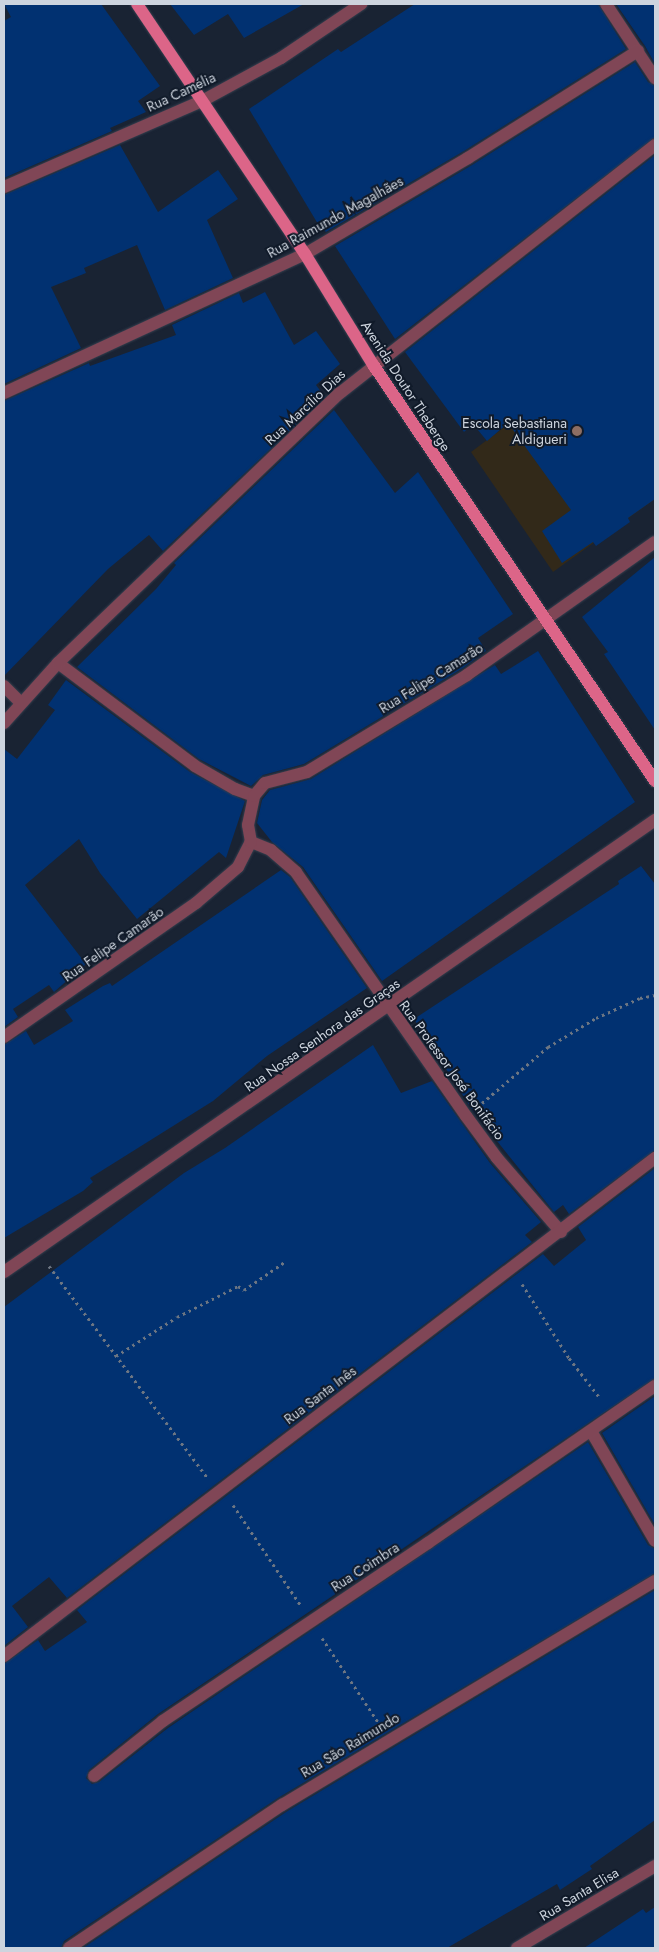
<!DOCTYPE html>
<meta charset="utf-8">
<style>
body{margin:0}
#map{position:relative;width:659px;height:1952px;overflow:hidden;background:#192333;font-family:Jost,sans-serif}
div>[style]{position:absolute}
[style*='--x']{left:calc(var(--x)*1px);top:calc(var(--y)*1px);width:calc(var(--w)*1px);rotate:calc(var(--a)*1deg)}
.education>*{inset:0;background:#322919}
.building>*{inset:0;background:#013171}
.path>*{height:3px;margin-top:-1.5px;transform-origin:0;background:repeating-linear-gradient(90deg,#6d7683 0 2.5px,transparent 0 6.5px)}
.roads{filter:drop-shadow(0 0 1px #363f4e) drop-shadow(0 0 1px #363f4e)}
.minor>*{height:12px;margin:-6px;padding:0 6px;transform-origin:6px;border-radius:6px;background:#804656}
.major>*{height:12px;margin:-6px;padding:0 6px;transform-origin:6px;border-radius:6px;background:#dc6588}
.dots>*{width:14px;height:14px;translate:-50% -50%;box-sizing:border-box;border:2px solid #101a29;border-radius:50%}
span{translate:-50% -50%;white-space:nowrap;text-align:center;line-height:1.15;-webkit-text-stroke:4px #101a29;paint-order:stroke}
.street-label{font-size:14px;color:#cdd4de}
.poi-label{font-size:14px;color:#cdd4de}
.right{translate:-100% -50%;text-align:right}
.frame{position:absolute;inset:0;border:5px solid #cdd4de;pointer-events:none}
</style>
<div id="map">
<div class="education">
<div style="clip-path:polygon(655px 281px,655px 499px,553px 572px,471px 452px,527px 410px,517px 377px)"></div>
</div>
<div class="building">
<div style="clip-path:polygon(4px 4px,101px 4px,160px 86px,138px 101px,146px 112px,110px 128px,112px 131px,4px 178px,4px 21px,11px 17px)"></div>
<div style="clip-path:polygon(170px 4px,304px 4px,244px 38px,228px 14px,194px 35px)"></div>
<div style="clip-path:polygon(415px 4px,598px 4px,626px 49px,464px 151px,326px 232px,318px 224px,249px 109px,338px 49px,341px 52px)"></div>
<div style="clip-path:polygon(616px 4px,655px 4px,655px 64px,645px 46px)"></div>
<div style="clip-path:polygon(635px 62px,648px 82px,655px 86px,655px 137px,395px 339px,335px 246px,472px 165px)"></div>
<div style="clip-path:polygon(120px 145px,158px 212px,218px 170px,238px 199px,207px 220px,233px 278px,165px 310px,137px 245px,84px 268px,86px 273px,51px 287px,81px 348px,4px 384px,4px 195px)"></div>
<div style="clip-path:polygon(655px 155px,655px 499px,628px 518px,630px 522px,596px 546px,593px 542px,562px 563px,542px 531px,571px 510px,508px 423px,487px 441px,473px 424px,464px 432px,405px 352px)"></div>
<div style="clip-path:polygon(265px 292px,294px 345px,316px 331px,340px 364px,316px 385px,325px 397px,163px 551px,149px 535px,108px 569px,4px 676px,4px 401px,89px 363px,90px 366px,176px 335px,172px 325px,239px 293px,243px 303px)"></div>
<div style="clip-path:polygon(334px 410px,395px 493px,418px 472px,513px 614px,478px 638px,486px 651px,463px 668px,304px 764px,263px 775px,251px 786px,199px 759px,77px 667px,156px 589px,176px 565px,174px 563px)"></div>
<div style="clip-path:polygon(655px 557px,655px 730px,604px 654px,608px 652px,582px 617px)"></div>
<div style="clip-path:polygon(538px 651px,635px 802px,382px 981px,303px 867px,272px 842px,257px 823px,262px 800px,270px 790px,311px 779px,495px 665px,501px 674px)"></div>
<div style="clip-path:polygon(66px 680px,190px 772px,245px 801px,226px 858px,219px 852px,137px 919px,100px 873px,79px 839px,25px 885px,86px 964px,54px 992px,49px 985px,13px 1009px,18px 1017px,4px 1027px,4px 749px,17px 759px,55px 710px,48px 705px)"></div>
<div style="clip-path:polygon(641px 866px,655px 884px,655px 1150px,569px 1214px,563px 1205px,554px 1212px,473px 1111px,414px 1019px,619px 884px,618px 881px)"></div>
<div style="clip-path:polygon(281px 870px,290px 877px,367px 988px,267px 1056px,213px 1101px,90px 1178px,93px 1182px,83px 1191px,4px 1238px,4px 1045px,26px 1031px,34px 1045px,73px 1021px,65px 1010px,103px 986px,110px 983px,112px 986px)"></div>
<div style="clip-path:polygon(373px 1045px,401px 1093px,432px 1081px,490px 1163px,541px 1222px,525px 1235px,532px 1242px,67px 1598px,49px 1577px,12px 1606px,28px 1627px,4px 1646px,4px 1307px,184px 1173px,225px 1148px)"></div>
<div style="clip-path:polygon(655px 1168px,655px 1378px,158px 1714px,89px 1770px,86px 1778px,92px 1784px,99px 1782px,168px 1728px,588px 1442px,648px 1545px,655px 1549px,655px 1573px,278px 1798px,64px 1941px,61px 1948px,4px 1948px,4px 1664px,38px 1640px,45px 1651px,87px 1622px,77px 1610px,543px 1254px,554px 1266px,586px 1240px,578px 1227px)"></div>
<div style="clip-path:polygon(655px 1396px,655px 1525px,602px 1433px)"></div>
<div style="clip-path:polygon(655px 1590px,655px 1820px,590px 1866px,592px 1869px,560px 1890px,557px 1884px,447px 1948px,83px 1948px,286px 1812px)"></div>
<div style="clip-path:polygon(655px 1907px,655px 1948px,584px 1948px,643px 1909px,646px 1913px)"></div>
</div>
<div class="path">
<div style="--x:482;--y:1103;--w:87;--a:-40.3"></div>
<div style="--x:548;--y:1047;--w:56;--a:-31.1"></div>
<div style="--x:596;--y:1018;--w:48;--a:-24.4"></div>
<div style="--x:640;--y:998;--w:15;--a:-11"></div>
<div style="--x:49;--y:1266;--w:264;--a:53.2"></div>
<div style="--x:522;--y:1284;--w:88;--a:57.6"></div>
<div style="--x:569;--y:1358;--w:51;--a:52.2"></div>
<div style="--x:116;--y:1356;--w:72;--a:-32.6"></div>
<div style="--x:177;--y:1317;--w:68;--a:-26.9"></div>
<div style="--x:238;--y:1286;--w:7;--a:34"></div>
<div style="--x:244;--y:1290;--w:51;--a:-34.6"></div>
<div style="--x:233;--y:1505;--w:122;--a:56"></div>
<div style="--x:322;--y:1638;--w:101;--a:56.3"></div>
</div>
<div class="roads">
<div class="minor">
<div style="--x:606;--y:4;--w:89;--a:56.5"></div>
<div style="--x:4;--y:187;--w:216;--a:-23.5"></div>
<div style="--x:202;--y:101;--w:90;--a:-28.6"></div>
<div style="--x:281;--y:58;--w:97;--a:-34"></div>
<div style="--x:4;--y:393;--w:332;--a:-24.8"></div>
<div style="--x:305;--y:254;--w:189;--a:-30.5"></div>
<div style="--x:468;--y:158;--w:201;--a:-32.2"></div>
<div style="--x:58;--y:663;--w:171;--a:36.9"></div>
<div style="--x:195;--y:766;--w:46;--a:29.9"></div>
<div style="--x:235;--y:789;--w:20;--a:20"></div>
<div style="--x:4;--y:686;--w:23;--a:45"></div>
<div style="--x:4;--y:723;--w:81;--a:-48"></div>
<div style="--x:58;--y:663;--w:390;--a:-43.8"></div>
<div style="--x:340;--y:393;--w:401;--a:-38.2"></div>
<div style="--x:4;--y:1037;--w:234;--a:-34.9"></div>
<div style="--x:196;--y:903;--w:55;--a:-40.6"></div>
<div style="--x:238;--y:867;--w:28;--a:-63"></div>
<div style="--x:561;--y:1232;--w:98;--a:-130.9"></div>
<div style="--x:497;--y:1158;--w:52;--a:-126.4"></div>
<div style="--x:466;--y:1116;--w:297;--a:-124.9"></div>
<div style="--x:296;--y:872;--w:33;--a:-139"></div>
<div style="--x:271;--y:850;--w:22;--a:-158"></div>
<div style="--x:251;--y:842;--w:17;--a:-100"></div>
<div style="--x:248;--y:825;--w:30;--a:-78"></div>
<div style="--x:254;--y:796;--w:17;--a:-50"></div>
<div style="--x:265;--y:783;--w:43;--a:-14.7"></div>
<div style="--x:307;--y:772;--w:187;--a:-31.2"></div>
<div style="--x:467;--y:675;--w:230;--a:-35.3"></div>
<div style="--x:4;--y:1272;--w:793;--a:-34.77"></div>
<div style="--x:591;--y:1431;--w:127;--a:59.8"></div>
<div style="--x:4;--y:1656;--w:820;--a:-37.42"></div>
<div style="--x:94;--y:1776;--w:88;--a:-38.6"></div>
<div style="--x:163;--y:1721;--w:319;--a:-33.9"></div>
<div style="--x:428;--y:1543;--w:276;--a:-34.7"></div>
<div style="--x:69;--y:1948;--w:257;--a:-33.9"></div>
<div style="--x:282;--y:1805;--w:435;--a:-31"></div>
<div style="--x:517;--y:1948;--w:161;--a:-30.7"></div>
</div>
<div class="major">
<div style="--x:137;--y:4;--w:301;--a:56.1"></div>
<div style="--x:305;--y:254;--w:132;--a:58.4"></div>
<div style="--x:374;--y:366;--w:501;--a:55.9"></div>
</div>
</div>
<div class="dots">
<div style="left:577px;top:431px;background:#8d6e63"></div>
</div>
<div class="street-label">
<span style="left:181px;top:92px;rotate:-25deg">Rua Camélia</span>
<span style="left:335px;top:217px;rotate:-29deg">Rua Raimundo Magalhães</span>
<span style="left:406px;top:386px;rotate:57deg">Avenida Doutor Theberge</span>
<span style="left:305px;top:407px;rotate:-43deg">Rua Marcílio Dias</span>
<span style="left:431px;top:678px;rotate:-32deg">Rua Felipe Camarão</span>
<span style="left:113px;top:944px;rotate:-35deg">Rua Felipe Camarão</span>
<span style="left:322px;top:1035px;rotate:-35deg">Rua Nossa Senhora das Graças</span>
<span style="left:452px;top:1070px;rotate:54deg">Rua Professor José Bonifácio</span>
<span style="left:320px;top:1395px;rotate:-37deg">Rua Santa Inês</span>
<span style="left:365px;top:1567px;rotate:-33deg">Rua Coimbra</span>
<span style="left:350px;top:1745px;rotate:-31deg">Rua São Raimundo</span>
<span style="left:579px;top:1894px;rotate:-31deg">Rua Santa Elisa</span>
</div>
<div class="poi-label">
<span class="right" style="left:567px;top:431px">Escola Sebastiana<br>Aldigueri</span>
</div>
<div class="frame"></div>
</div>
